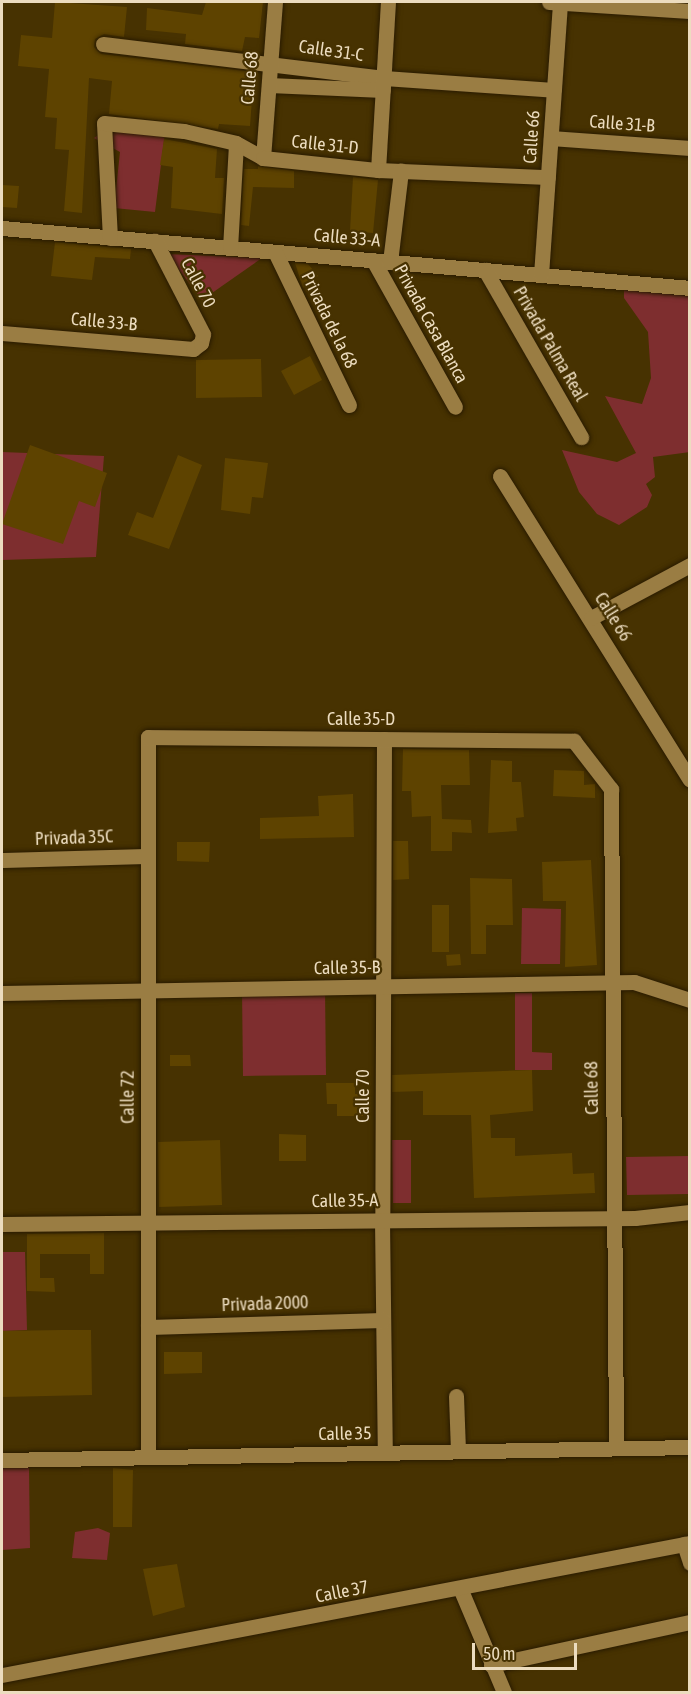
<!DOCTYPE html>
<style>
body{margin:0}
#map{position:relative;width:691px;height:1694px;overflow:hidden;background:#473201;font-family:"Asap Condensed",sans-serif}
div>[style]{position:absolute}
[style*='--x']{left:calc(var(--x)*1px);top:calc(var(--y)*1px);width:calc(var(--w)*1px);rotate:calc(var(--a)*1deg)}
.green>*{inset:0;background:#7e2e2f}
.building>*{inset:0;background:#5e4300}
.roads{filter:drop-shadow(0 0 2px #291b00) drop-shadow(0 0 2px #291b00)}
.minor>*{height:15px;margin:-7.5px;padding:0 7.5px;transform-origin:7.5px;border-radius:7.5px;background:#9a7d43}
span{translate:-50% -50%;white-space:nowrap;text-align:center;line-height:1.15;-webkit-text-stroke:4.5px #473201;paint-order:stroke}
.street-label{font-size:18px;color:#ecdcbf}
.frame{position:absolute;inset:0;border:3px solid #ecdcbf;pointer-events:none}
.scale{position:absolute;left:472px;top:1643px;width:105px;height:27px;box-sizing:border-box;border:3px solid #ecdcbf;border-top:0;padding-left:8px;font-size:18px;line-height:21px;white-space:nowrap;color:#ecdcbf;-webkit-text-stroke:4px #473201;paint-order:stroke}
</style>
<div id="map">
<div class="green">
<div style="clip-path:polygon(111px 126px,165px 133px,155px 212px,114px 208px,120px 152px,94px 138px)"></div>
<div style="clip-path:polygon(167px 254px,262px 258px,202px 300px)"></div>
<div style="clip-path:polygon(624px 290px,689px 296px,690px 452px,653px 457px,655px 477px,646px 484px,652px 495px,647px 507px,619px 525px,597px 514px,579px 492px,562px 450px,617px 462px,636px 453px,605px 396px,642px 404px,651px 378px,648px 332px,624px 298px)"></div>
<div style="clip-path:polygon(2px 452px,104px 456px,96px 557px,2px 560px)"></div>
<div style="clip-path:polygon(522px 908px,561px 909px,560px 964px,521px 964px)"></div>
<div style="clip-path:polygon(325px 988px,326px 1075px,243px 1076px,242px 989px)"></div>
<div style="clip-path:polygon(515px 993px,532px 993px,532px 1052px,552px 1053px,552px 1070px,515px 1070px)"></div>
<div style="clip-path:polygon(392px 1140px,411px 1140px,411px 1203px,393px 1203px)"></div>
<div style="clip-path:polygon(689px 1156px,689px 1194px,627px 1195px,626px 1157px)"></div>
<div style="clip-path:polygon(2px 1252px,25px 1252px,27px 1330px,2px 1331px)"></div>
<div style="clip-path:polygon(29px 1467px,30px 1548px,2px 1550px,2px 1468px)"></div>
<div style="clip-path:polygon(98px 1528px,110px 1533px,107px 1560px,72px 1558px,75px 1532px)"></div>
</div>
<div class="building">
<div style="clip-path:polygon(55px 2px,127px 7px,124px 37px,104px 34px,95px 39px,94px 47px,101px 54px,254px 72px,250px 126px,219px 124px,218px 129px,109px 114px,112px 81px,89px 78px,82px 213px,64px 211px,69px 150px,55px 149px,57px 118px,45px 117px,49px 69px,18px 66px,21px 35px,52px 38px)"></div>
<div style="clip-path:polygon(206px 2px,263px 2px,259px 38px,245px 37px,242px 51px,185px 44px,186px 34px,146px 30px,147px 8px,202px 15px)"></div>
<div style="clip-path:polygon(164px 139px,217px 149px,215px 178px,224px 178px,222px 214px,171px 208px,173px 167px,160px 165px)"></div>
<div style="clip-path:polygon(258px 166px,294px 171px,294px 188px,253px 187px,249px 226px,241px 225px,244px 169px,258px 169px)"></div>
<div style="clip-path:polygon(353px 177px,378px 180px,373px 233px,350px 231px)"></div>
<div style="clip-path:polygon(2px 185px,19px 186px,17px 208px,2px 207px)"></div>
<div style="clip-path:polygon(55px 242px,131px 249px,130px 259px,95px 257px,92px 280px,51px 276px)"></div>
<div style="clip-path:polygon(295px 263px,308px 264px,318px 276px,303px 288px)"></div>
<div style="clip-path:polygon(310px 356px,322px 380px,294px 395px,281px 371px)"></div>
<div style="clip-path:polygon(261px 359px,262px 397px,196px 398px,196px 360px)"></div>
<div style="clip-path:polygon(30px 445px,107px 473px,95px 507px,79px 501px,63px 544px,2px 524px)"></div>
<div style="clip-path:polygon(178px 455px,202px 465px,169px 549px,128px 535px,137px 512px,153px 518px)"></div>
<div style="clip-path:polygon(225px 458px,268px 463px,263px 498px,252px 497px,250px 514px,221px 510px)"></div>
<div style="clip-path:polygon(403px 749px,469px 750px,470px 785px,441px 785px,442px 819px,471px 820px,472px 833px,452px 832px,452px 851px,431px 851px,431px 816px,412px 817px,411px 791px,402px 791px)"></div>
<div style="clip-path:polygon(491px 760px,512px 761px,512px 782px,521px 782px,524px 817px,516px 818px,517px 831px,488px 833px)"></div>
<div style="clip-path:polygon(554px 770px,584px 771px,584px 785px,595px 784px,595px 798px,553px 796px)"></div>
<div style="clip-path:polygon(353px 794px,354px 837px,260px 839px,260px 818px,319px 816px,318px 796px)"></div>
<div style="clip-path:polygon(393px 841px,408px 841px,409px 879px,393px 880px)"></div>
<div style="clip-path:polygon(177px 842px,210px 842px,209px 862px,177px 861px)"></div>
<div style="clip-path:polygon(591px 860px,597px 965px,565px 967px,566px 901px,543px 901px,542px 862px)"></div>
<div style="clip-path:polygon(470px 878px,512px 879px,513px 925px,486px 925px,486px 954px,471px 954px)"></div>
<div style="clip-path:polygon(432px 905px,449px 905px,449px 952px,432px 952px)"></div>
<div style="clip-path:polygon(460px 954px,461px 965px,447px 966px,446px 955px)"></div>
<div style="clip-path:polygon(170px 1055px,190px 1055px,191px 1066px,170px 1066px)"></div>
<div style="clip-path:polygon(532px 1070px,533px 1111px,490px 1115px,491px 1138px,515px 1138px,515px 1156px,572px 1153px,573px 1174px,594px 1173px,595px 1193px,474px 1198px,471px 1115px,423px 1115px,423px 1091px,392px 1092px,392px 1075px)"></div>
<div style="clip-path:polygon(326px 1083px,355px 1083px,355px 1094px,363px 1094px,363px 1116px,337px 1116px,337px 1104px,327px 1104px)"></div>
<div style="clip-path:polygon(279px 1134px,306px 1135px,306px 1161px,279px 1161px)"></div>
<div style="clip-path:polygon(220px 1140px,222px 1205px,159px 1207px,158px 1142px)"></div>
<div style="clip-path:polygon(104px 1233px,104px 1274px,90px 1274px,90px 1254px,40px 1254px,40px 1278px,54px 1278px,55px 1292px,27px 1291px,27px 1234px)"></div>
<div style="clip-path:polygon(61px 1330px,91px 1330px,92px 1395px,2px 1397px,2px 1331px)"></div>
<div style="clip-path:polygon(164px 1352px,202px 1352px,202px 1373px,164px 1374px)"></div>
<div style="clip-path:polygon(113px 1468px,133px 1470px,132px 1527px,113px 1527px)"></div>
<div style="clip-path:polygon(177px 1564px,185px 1607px,153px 1616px,143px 1569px)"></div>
</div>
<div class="roads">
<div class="minor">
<div style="--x:549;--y:2;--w:141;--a:3.7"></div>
<div style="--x:103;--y:44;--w:283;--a:6.9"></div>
<div style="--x:384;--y:78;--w:170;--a:4"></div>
<div style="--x:269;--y:85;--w:114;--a:2.5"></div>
<div style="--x:551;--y:138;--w:139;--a:4.1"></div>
<div style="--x:263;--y:158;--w:156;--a:-85.6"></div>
<div style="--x:378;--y:170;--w:168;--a:-86.6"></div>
<div style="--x:2;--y:228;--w:691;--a:4.98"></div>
<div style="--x:110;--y:238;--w:115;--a:-93"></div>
<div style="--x:104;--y:123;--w:80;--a:5.7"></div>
<div style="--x:184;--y:131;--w:53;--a:13"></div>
<div style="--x:236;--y:143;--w:31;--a:29"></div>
<div style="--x:263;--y:158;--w:116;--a:6"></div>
<div style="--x:378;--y:170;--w:170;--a:2.4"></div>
<div style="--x:230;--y:248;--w:105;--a:-86.7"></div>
<div style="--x:275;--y:252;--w:170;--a:64.2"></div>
<div style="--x:373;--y:260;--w:168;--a:60.8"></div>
<div style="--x:390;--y:262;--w:92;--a:-83.1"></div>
<div style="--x:485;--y:270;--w:193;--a:60.1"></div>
<div style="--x:541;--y:275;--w:274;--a:-86"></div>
<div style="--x:2;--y:333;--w:192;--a:4.8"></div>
<div style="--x:193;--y:349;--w:10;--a:-37"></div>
<div style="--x:201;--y:343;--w:9;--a:-77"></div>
<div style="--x:203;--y:334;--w:105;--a:-117.3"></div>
<div style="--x:500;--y:476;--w:358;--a:58"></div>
<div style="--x:591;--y:618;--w:112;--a:-28.2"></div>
<div style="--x:384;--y:739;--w:481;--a:90.2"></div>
<div style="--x:382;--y:1220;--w:233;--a:89.3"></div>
<div style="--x:2;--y:860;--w:145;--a:-1.6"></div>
<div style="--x:2;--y:993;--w:632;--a:-1"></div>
<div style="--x:634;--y:982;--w:59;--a:17.8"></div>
<div style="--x:2;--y:1224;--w:633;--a:-0.54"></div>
<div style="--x:635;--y:1218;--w:55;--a:-6.2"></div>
<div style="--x:148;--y:1327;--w:235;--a:-1.7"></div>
<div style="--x:456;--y:1396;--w:55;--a:87.9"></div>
<div style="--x:148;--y:1457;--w:720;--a:-90"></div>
<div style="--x:148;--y:737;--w:426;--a:0.5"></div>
<div style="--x:574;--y:741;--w:61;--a:52.4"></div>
<div style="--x:611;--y:789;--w:658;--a:89.56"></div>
<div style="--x:2;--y:1460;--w:688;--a:-1.08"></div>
<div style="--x:684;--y:1544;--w:20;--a:72"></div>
<div style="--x:460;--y:1588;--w:113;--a:67.1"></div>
<div style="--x:491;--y:1665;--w:204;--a:-12.2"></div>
<div style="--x:2;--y:1675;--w:701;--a:-10.86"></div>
</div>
</div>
<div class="street-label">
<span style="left:331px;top:51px;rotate:8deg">Calle 31-C</span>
<span style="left:250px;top:78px;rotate:-85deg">Calle 68</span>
<span style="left:622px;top:124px;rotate:4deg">Calle 31-B</span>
<span style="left:532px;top:137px;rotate:-86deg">Calle 66</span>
<span style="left:325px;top:145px;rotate:6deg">Calle 31-D</span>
<span style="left:347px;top:238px;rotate:5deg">Calle 33-A</span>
<span style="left:198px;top:283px;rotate:62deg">Calle 70</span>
<span style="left:329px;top:320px;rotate:64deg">Privada de la 68</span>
<span style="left:104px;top:322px;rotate:5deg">Calle 33-B</span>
<span style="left:431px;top:324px;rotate:61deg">Privada Casa Blanca</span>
<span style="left:550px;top:344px;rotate:60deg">Privada Palma Real</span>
<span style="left:613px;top:617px;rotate:58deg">Calle 66</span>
<span style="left:361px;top:719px">Calle 35-D</span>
<span style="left:74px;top:838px;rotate:-2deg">Privada 35C</span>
<span style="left:347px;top:968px;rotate:-1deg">Calle 35-B</span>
<span style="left:592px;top:1088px;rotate:-91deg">Calle 68</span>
<span style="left:363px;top:1096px;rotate:-90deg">Calle 70</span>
<span style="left:128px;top:1097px;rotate:-90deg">Calle 72</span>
<span style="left:345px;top:1201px;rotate:-1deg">Calle 35-A</span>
<span style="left:265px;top:1304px;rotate:-2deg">Privada 2000</span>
<span style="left:345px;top:1434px;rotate:-1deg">Calle 35</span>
<span style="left:342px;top:1592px;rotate:-11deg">Calle 37</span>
</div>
<div class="frame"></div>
<div class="scale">50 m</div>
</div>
